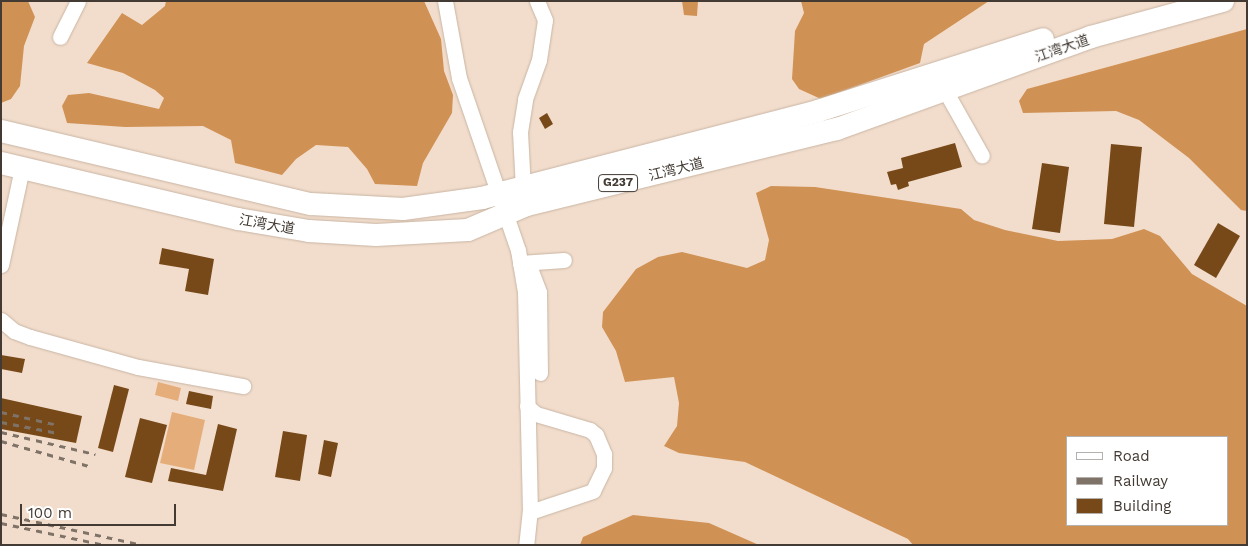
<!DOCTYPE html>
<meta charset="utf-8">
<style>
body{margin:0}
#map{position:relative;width:1248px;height:546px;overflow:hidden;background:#f2ddcc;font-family:"Work Sans","Noto Sans SC",sans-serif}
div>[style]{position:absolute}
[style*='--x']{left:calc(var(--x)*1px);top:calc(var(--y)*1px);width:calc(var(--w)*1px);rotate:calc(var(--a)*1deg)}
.green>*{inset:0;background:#e5ad79}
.forest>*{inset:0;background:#d09154}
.building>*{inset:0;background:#774919}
.roads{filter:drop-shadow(0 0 1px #c9b5a4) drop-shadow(0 0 1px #c9b5a4)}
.minor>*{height:15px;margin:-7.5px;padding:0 7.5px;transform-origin:7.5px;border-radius:7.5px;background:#fff}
.highway>*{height:22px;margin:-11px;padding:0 11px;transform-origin:11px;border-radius:11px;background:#fff}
.rail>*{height:3px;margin-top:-1.5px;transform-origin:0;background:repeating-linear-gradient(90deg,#7f7368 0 6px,transparent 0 12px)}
span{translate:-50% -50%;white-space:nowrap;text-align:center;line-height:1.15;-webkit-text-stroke:5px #fff;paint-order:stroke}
.shield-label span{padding:1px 4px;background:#fff;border:1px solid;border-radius:4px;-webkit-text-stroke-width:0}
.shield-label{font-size:12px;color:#423a33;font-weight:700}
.street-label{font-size:14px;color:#423a33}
.frame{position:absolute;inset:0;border:2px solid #423a33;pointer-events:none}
.legend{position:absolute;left:1066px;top:436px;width:162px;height:90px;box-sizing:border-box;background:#fff;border:1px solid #b3b0ad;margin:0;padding:6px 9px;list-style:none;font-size:15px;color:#423a33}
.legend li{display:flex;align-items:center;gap:10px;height:25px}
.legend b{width:25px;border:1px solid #b3b0ad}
.scale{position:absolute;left:20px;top:504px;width:156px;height:22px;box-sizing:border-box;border:2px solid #423a33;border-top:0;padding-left:6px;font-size:15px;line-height:18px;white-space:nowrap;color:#423a33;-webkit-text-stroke:4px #fff;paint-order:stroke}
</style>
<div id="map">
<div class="green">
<div style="clip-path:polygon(158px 382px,181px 388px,178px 401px,155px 395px)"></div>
<div style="clip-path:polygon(172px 412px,205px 420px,194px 470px,160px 463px)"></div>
</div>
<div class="forest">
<div style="clip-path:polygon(1px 1px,28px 1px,35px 17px,24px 46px,20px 86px,11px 99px,1px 103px)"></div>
<div style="clip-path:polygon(166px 1px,424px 1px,441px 39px,444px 71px,453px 95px,452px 113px,423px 163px,417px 186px,375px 184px,367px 169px,348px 147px,316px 145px,296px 159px,282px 175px,235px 163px,231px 140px,203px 126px,125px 127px,67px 123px,62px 106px,68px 95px,89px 93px,159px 109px,164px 98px,155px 90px,123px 73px,87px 63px,122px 13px,142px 25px,165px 6px)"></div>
<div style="clip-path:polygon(682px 1px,698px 1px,697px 16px,684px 15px)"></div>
<div style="clip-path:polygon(801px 1px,989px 1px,924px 44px,920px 63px,821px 99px,799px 89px,792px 79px,795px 31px,804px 13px)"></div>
<div style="clip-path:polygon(1247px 29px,1247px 211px,1241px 210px,1189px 158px,1139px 120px,1116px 111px,1023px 113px,1019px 101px,1027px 89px)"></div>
<div style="clip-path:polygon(evenodd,771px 186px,815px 187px,961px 209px,974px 220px,1005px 230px,1058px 241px,1112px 239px,1144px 229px,1160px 236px,1192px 274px,1247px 306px,1247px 545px,913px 545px,908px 539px,745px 462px,679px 453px,664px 446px,677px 426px,679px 403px,674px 377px,625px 382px,616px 351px,602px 327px,603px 312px,636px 269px,658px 257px,682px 252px,747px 268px,765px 260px,769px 240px,756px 193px,771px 186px,1227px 437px,1227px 525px,1067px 525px,1067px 437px,1227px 437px)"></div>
<div style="clip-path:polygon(633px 515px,709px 523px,759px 545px,580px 545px,583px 537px)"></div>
</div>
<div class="building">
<div style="clip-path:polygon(547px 113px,553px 124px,545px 129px,539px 118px)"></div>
<div style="clip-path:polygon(955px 143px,962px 167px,908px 182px,909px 186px,898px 190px,896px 184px,891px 185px,887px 172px,903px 168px,901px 158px)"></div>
<div style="clip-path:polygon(1111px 144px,1142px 147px,1134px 227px,1104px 224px)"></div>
<div style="clip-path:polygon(1042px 163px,1069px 167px,1060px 233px,1032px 229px)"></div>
<div style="clip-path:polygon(1218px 223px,1240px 236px,1216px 278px,1194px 265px)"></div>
<div style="clip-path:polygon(162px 248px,214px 259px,208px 295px,185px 291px,189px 269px,159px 264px)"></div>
<div style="clip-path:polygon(1px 355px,25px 359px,22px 373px,1px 369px)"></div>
<div style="clip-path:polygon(114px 385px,129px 389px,113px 452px,98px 448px)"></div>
<div style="clip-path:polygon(189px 391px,213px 396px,211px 409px,186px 404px)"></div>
<div style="clip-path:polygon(1px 398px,82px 416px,76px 443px,1px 429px)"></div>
<div style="clip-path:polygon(140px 418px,167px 425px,152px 483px,125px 477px)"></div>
<div style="clip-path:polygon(218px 424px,237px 429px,223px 491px,168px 481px,171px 468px,206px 475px)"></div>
<div style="clip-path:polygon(283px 431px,307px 435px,300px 481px,275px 477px)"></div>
<div style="clip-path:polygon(324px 440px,338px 443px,331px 477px,318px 474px)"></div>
</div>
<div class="roads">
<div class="minor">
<div style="--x:445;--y:1;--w:78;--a:79.7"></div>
<div style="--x:459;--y:78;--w:182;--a:71.1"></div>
<div style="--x:518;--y:250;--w:43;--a:80.5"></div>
<div style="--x:525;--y:292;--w:217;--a:88.7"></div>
<div style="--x:530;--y:509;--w:36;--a:96"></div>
<div style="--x:60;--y:37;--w:40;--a:-63.4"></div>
<div style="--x:946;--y:92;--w:73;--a:60.6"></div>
<div style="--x:519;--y:195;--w:7;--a:-56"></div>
<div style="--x:523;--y:189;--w:57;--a:-93"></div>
<div style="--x:520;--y:132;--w:33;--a:-81"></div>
<div style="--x:525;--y:99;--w:41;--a:-70.3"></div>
<div style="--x:539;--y:60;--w:40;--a:-81.5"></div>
<div style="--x:545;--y:20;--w:21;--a:-113"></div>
<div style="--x:520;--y:263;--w:14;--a:36"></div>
<div style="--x:531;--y:271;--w:22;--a:69"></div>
<div style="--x:539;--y:292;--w:81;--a:89.3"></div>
<div style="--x:520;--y:263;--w:44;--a:-3.9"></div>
<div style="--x:1;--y:265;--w:99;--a:-77.8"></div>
<div style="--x:1;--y:320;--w:17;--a:40"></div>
<div style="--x:14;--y:331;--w:17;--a:21"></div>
<div style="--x:30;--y:337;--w:112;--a:15.5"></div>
<div style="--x:138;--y:367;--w:107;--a:10.3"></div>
<div style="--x:527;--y:406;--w:12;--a:42"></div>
<div style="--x:536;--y:414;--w:56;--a:16.5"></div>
<div style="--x:590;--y:430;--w:8;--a:40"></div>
<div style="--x:596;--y:435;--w:21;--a:67"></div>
<div style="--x:604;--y:454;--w:14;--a:90"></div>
<div style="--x:604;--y:468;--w:25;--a:116"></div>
<div style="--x:593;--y:491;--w:66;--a:161.6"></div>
</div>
<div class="highway">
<div style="--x:1;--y:131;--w:318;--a:13.3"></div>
<div style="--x:311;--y:204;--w:92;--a:3.1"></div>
<div style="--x:403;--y:209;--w:80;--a:-7.9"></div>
<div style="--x:482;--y:198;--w:347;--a:-14.5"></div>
<div style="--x:818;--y:111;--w:236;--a:-17.7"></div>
<div style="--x:1;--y:163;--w:244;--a:13.3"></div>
<div style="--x:238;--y:219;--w:72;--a:9.6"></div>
<div style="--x:309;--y:231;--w:67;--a:3.4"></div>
<div style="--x:376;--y:235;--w:92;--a:-3.1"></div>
<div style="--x:468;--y:230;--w:64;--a:-23"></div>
<div style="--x:527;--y:205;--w:319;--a:-13.8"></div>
<div style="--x:837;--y:129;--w:270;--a:-19.9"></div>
<div style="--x:1091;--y:37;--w:137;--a:-15.3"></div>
</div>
</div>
<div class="rail">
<div style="--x:1;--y:412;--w:58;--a:12.8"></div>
<div style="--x:1;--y:422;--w:58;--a:10.9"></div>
<div style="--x:1;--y:432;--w:97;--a:13.2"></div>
<div style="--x:1;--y:441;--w:95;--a:15.9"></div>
<div style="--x:1;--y:514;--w:145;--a:12.3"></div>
<div style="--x:1;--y:523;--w:106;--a:11.9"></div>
</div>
<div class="shield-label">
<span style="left:618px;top:183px">G237</span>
</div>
<div class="street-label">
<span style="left:1062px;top:48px;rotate:-19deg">江湾大道</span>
<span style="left:676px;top:169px;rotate:-14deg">江湾大道</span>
<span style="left:267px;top:224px;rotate:10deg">江湾大道</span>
</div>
<div class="frame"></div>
<ul class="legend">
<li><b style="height:6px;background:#fff"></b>Road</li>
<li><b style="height:6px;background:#7f7368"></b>Railway</li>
<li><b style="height:14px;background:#774919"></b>Building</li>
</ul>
<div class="scale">100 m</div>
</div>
